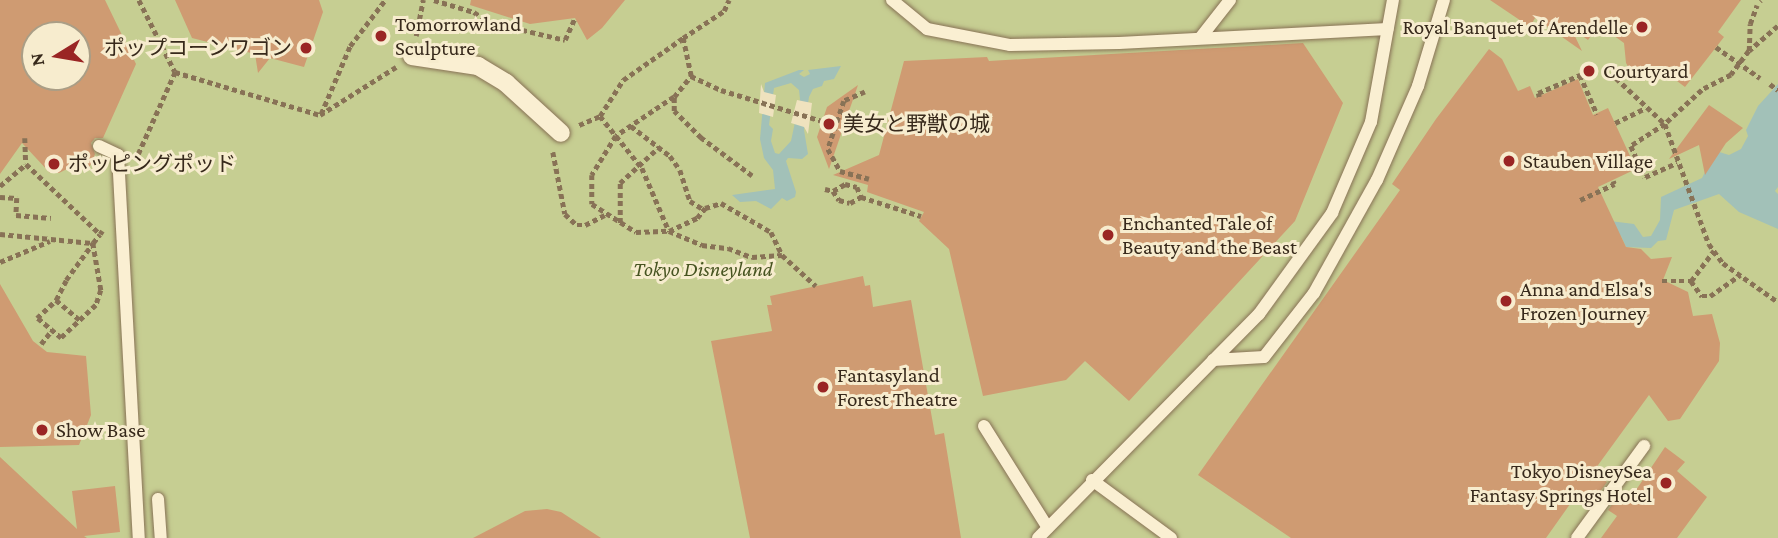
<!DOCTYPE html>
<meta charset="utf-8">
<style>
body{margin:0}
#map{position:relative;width:1778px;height:538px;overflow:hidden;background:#efe2be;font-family:"Crimson Pro","Noto Sans JP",serif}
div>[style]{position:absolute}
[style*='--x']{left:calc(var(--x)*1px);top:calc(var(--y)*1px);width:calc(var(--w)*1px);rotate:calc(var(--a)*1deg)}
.green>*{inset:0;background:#c6ce92}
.water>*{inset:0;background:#a2c1b8}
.pier>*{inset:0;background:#efe2be}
.building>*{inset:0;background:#cf9b72}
.path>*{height:4.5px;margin-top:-2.25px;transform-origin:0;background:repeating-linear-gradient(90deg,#887256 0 5px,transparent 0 8.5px)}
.roads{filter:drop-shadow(0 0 2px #887256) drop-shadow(0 0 2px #887256)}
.service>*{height:12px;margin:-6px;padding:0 6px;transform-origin:6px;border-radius:6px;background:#faefd2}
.pedestrian>*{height:18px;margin:-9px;padding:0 9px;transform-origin:9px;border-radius:9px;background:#faefd2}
.dots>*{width:19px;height:19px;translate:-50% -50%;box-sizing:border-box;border:4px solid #f7ecce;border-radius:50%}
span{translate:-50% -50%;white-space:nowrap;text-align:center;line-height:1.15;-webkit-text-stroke:6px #f7ecce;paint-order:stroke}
.poi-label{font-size:21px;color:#37291b}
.left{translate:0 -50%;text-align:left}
.right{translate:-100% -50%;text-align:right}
.park-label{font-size:21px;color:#475421;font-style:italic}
.north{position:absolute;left:21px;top:21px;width:70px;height:70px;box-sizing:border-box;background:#f7ecce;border:2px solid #aa9e86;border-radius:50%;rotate:259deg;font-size:19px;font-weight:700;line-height:28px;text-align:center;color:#37291b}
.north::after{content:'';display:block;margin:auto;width:24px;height:32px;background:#9a2524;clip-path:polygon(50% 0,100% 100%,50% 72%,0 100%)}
</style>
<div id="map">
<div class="green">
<div style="clip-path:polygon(evenodd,0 0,1778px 0,1778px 538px,0 538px,0 0,35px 35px,77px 35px,77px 77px,35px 77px,35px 35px)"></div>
</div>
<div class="water">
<div style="clip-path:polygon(evenodd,841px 66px,834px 79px,824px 81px,822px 86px,813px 89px,809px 97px,804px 130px,808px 154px,802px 159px,788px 158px,786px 161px,796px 192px,795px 197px,787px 201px,782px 198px,771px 209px,756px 201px,740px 202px,732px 195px,775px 189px,773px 170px,764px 158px,760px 139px,765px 83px,799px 70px,804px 70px,799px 74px,804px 77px,810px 74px,808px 70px,841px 66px,791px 83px,799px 90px,800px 99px,791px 141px,779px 154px,775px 153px,771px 141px,773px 129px,769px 125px,774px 88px,791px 83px)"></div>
<div style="clip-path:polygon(1778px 84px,1778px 187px,1775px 191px,1778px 194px,1778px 229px,1739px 212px,1719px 194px,1674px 210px,1666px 240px,1658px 241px,1651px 248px,1626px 247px,1621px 236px,1606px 226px,1610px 221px,1634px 224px,1643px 237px,1651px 236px,1660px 220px,1661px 197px,1702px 178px,1716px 151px,1729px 155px,1741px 149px,1748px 136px,1746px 130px,1758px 106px)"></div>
</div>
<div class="pier">
<div style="clip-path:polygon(761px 84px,764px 92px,776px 95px,773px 117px,759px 113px)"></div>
<div style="clip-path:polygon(797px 100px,812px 103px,808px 134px,804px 127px,791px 123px)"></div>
</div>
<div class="building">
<div style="clip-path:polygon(evenodd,0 0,105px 0,136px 64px,103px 138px,95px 138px,91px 143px,95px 154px,88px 171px,75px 165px,59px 173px,50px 173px,22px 143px,0 174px,0 0,35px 35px,77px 35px,77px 77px,35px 77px,35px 35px)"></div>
<div style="clip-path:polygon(175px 0,319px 0,323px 12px,304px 67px,270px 58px,258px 73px,255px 54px,192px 38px)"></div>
<div style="clip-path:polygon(471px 0,625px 0,602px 28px,587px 40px,575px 18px,530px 24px,470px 5px)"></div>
<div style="clip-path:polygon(1490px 0,1741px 0,1718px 32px,1724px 37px,1685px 87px,1661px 69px,1646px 76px,1630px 70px,1626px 63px,1624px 43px,1599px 25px,1588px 40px,1571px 28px,1582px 51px,1535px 18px,1530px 27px)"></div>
<div style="clip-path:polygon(1303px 43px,1343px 103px,1295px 221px,1129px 401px,1085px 361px,1066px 380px,983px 396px,949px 249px,919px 221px,924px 212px,867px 192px,868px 185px,833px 175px,879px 155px,904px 61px,987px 57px,989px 61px)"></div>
<div style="clip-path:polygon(1489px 49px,1502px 59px,1518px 91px,1530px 86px,1535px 98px,1578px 79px,1593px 115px,1608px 108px,1636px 169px,1598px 187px,1626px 247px,1641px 249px,1651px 259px,1672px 257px,1663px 280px,1688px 292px,1693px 316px,1712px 314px,1720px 343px,1719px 361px,1680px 419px,1668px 421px,1649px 395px,1593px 472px,1607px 482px,1594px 500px,1580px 490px,1546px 538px,1291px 538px,1198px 475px,1400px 190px,1392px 184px,1436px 119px)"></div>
<div style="clip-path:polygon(858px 85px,829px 169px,817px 137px,827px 107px)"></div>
<div style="clip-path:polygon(1709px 105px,1743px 128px,1726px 143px,1705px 175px,1699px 145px,1669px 159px)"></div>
<div style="clip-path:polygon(863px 276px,865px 286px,870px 285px,873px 307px,911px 300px,935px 435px,944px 433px,961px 538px,750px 538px,711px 341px,772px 331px,767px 305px,772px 305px,770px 296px)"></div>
<div style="clip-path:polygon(0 284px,33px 341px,47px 352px,86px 356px,91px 415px,79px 445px,0 447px)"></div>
<div style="clip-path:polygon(1665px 447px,1685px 462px,1677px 471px,1707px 497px,1677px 538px,1601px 538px,1617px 516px,1608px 510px,1621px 492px,1630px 499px)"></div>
<div style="clip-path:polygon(0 457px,77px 529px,72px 491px,115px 486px,120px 532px,84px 536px,87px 538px,0 538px)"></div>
<div style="clip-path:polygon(547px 509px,561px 512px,601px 538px,473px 538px,525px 511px)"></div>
</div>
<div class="path">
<div style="--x:139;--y:0;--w:80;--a:63.4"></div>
<div style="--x:434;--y:0;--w:42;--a:16.7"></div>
<div style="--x:474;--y:12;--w:18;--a:34"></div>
<div style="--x:489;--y:22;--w:78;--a:13.3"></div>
<div style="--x:565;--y:40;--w:24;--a:-66"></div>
<div style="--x:1760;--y:1;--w:1;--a:-45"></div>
<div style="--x:1778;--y:26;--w:38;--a:139"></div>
<div style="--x:1749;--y:51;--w:30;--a:127"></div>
<div style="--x:1731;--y:75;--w:33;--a:153"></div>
<div style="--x:1702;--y:90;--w:50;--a:137.4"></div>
<div style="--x:1665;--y:124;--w:128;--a:69.9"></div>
<div style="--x:1709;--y:244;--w:24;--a:54"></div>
<div style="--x:1723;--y:263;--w:67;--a:35.3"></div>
<div style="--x:416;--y:36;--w:37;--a:-79"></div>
<div style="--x:1716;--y:47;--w:54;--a:35.2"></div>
<div style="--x:1749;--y:51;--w:27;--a:-88"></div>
<div style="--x:1750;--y:24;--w:20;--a:-70"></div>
<div style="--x:691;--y:76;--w:39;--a:-102"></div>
<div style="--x:683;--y:38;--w:49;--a:-33.4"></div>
<div style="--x:724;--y:11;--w:12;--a:-66"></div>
<div style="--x:1616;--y:78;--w:67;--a:43.2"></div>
<div style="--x:1665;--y:124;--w:40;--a:147.1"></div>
<div style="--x:1631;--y:146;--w:34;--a:66"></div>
<div style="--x:1645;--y:177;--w:35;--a:-24"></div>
<div style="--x:1770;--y:84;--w:10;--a:37"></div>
<div style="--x:865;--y:92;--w:23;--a:157"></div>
<div style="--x:844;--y:101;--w:51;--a:108.4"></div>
<div style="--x:828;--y:149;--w:25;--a:61"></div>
<div style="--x:840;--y:171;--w:30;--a:15"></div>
<div style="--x:674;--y:97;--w:70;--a:146.1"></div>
<div style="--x:616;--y:136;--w:46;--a:121.6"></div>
<div style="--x:592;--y:175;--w:29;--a:90"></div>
<div style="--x:592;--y:204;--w:52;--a:32.5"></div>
<div style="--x:636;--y:232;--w:33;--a:-2"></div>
<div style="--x:669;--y:231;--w:31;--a:-25"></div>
<div style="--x:697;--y:218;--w:13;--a:-51"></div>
<div style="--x:705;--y:208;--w:17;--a:-17"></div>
<div style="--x:721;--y:203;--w:58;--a:30.1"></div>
<div style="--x:771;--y:232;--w:25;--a:64"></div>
<div style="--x:1539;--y:97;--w:4;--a:-104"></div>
<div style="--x:1538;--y:93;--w:46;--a:-23.2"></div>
<div style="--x:1580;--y:75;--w:43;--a:66.4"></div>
<div style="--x:321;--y:114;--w:74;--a:-66.9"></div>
<div style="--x:350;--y:46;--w:58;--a:-52.7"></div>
<div style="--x:600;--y:116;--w:67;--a:51.1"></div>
<div style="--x:642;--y:168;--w:69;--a:66.8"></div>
<div style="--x:669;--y:231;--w:36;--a:23"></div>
<div style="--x:702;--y:245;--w:26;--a:7"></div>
<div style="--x:728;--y:248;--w:26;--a:21"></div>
<div style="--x:752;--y:257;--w:30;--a:-4"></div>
<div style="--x:782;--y:255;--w:46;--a:42.4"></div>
<div style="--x:1615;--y:123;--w:34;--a:-26"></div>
<div style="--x:579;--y:125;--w:23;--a:-23"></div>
<div style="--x:600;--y:116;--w:43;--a:-57.4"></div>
<div style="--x:623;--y:80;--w:73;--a:-35"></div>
<div style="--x:631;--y:126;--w:49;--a:37.6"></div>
<div style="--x:670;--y:156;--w:17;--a:54"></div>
<div style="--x:680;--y:170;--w:33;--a:72"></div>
<div style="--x:690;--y:201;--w:15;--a:32"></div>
<div style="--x:25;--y:138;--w:26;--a:88"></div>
<div style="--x:553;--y:152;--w:63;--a:79"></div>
<div style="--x:565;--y:214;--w:16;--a:43"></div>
<div style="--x:577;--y:225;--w:8;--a:0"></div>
<div style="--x:585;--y:225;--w:22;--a:-27"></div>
<div style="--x:138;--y:154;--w:90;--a:-65.7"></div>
<div style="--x:175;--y:72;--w:151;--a:16.5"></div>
<div style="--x:320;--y:115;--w:90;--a:-32.3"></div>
<div style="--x:752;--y:176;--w:64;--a:-143.3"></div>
<div style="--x:701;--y:138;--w:38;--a:-135"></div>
<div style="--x:674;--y:111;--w:14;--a:-90"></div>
<div style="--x:674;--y:97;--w:27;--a:-51"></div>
<div style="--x:691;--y:76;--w:33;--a:25"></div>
<div style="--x:721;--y:90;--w:119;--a:17.1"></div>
<div style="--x:0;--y:186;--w:34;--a:-40"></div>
<div style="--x:26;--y:164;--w:102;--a:43.4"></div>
<div style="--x:825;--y:189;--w:8;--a:14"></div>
<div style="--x:833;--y:191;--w:11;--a:56"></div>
<div style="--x:839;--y:200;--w:11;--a:15"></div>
<div style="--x:850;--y:203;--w:13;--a:-29"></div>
<div style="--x:861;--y:197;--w:63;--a:17.6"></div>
<div style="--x:833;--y:191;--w:14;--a:-30"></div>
<div style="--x:845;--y:184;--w:12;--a:14"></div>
<div style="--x:857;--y:187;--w:11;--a:68"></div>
<div style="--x:0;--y:197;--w:17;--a:3"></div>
<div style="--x:17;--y:198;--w:17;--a:93"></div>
<div style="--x:16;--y:215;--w:35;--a:5"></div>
<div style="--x:1580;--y:200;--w:38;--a:-25"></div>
<div style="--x:1614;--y:184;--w:3;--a:-108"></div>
<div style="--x:620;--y:223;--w:40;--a:-90"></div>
<div style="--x:620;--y:183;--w:53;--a:-42.7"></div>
<div style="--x:0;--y:234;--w:92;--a:5.6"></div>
<div style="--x:93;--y:243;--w:48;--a:80.3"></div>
<div style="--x:101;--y:290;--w:16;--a:108"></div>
<div style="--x:96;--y:305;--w:48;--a:136.7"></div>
<div style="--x:61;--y:338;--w:31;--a:-140"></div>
<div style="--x:37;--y:318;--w:26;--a:-43"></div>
<div style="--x:56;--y:300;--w:22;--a:-63"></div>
<div style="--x:66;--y:280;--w:46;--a:-53.9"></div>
<div style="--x:93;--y:243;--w:11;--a:-52"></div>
<div style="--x:100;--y:234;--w:4;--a:-56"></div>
<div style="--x:0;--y:262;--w:54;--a:-22.8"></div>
<div style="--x:1662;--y:281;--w:29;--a:0"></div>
<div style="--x:1691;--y:281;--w:38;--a:-53"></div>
<div style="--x:1691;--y:281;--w:19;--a:54"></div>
<div style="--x:1702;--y:296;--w:8;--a:0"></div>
<div style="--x:1710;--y:296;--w:37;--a:-35"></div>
<div style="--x:56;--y:300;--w:31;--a:40"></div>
<div style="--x:41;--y:344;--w:18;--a:-52"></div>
</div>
<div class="roads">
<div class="service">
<div style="--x:892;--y:0;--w:45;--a:39.6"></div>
<div style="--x:927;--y:29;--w:85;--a:10.9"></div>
<div style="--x:1010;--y:45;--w:109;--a:-1.1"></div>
<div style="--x:1119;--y:43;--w:269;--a:-3"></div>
<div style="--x:1201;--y:37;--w:47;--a:-51.9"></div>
<div style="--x:99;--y:146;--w:21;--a:25"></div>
<div style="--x:118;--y:155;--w:384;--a:86.9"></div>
<div style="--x:1213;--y:360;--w:51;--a:-3.4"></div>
<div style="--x:1264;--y:357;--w:81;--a:-52"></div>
<div style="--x:1314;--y:293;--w:129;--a:-60.9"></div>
<div style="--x:1377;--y:180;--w:103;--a:-66.4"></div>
<div style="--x:1418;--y:86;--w:90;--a:-73.2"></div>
<div style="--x:984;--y:426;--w:120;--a:57.9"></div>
<div style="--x:1092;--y:480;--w:98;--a:36.3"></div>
<div style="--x:158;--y:499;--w:39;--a:86"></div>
<div style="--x:1038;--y:538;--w:315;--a:-45.4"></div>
<div style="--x:1259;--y:314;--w:125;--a:-54.1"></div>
<div style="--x:1332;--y:213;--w:99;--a:-66.8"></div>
<div style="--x:1371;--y:122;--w:124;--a:-79.8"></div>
<div style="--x:1577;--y:538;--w:114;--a:-53.9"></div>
</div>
<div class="pedestrian">
<div style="--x:412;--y:56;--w:67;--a:8.6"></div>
<div style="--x:478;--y:66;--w:33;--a:31"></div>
<div style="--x:506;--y:83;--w:74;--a:42.3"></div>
</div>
</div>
<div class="dots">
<div style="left:1642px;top:27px;background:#9a2524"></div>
<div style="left:381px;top:36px;background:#9a2524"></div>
<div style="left:306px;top:48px;background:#9a2524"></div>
<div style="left:1589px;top:71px;background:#9a2524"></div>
<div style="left:829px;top:124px;background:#9a2524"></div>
<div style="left:1509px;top:161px;background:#9a2524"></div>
<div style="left:54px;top:164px;background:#9a2524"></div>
<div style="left:1108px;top:235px;background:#9a2524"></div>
<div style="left:1506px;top:301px;background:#9a2524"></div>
<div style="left:823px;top:387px;background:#9a2524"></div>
<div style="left:42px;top:430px;background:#9a2524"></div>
<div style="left:1666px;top:483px;background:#9a2524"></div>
</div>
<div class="poi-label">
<span class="left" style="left:395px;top:36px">Tomorrowland<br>Sculpture</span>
<span class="right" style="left:1628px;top:27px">Royal Banquet of Arendelle</span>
<span class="right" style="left:292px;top:48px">ポップコーンワゴン</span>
<span class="left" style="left:1603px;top:71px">Courtyard</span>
<span class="left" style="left:843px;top:124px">美女と野獣の城</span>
<span class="left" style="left:1523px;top:161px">Stauben Village</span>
<span class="left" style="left:68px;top:164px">ポッピングポッド</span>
<span class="left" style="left:1122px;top:235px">Enchanted Tale of<br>Beauty and the Beast</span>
<span class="left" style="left:1520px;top:301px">Anna and Elsa's<br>Frozen Journey</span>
<span class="left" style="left:837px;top:387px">Fantasyland<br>Forest Theatre</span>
<span class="left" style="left:56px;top:430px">Show Base</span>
<span class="right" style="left:1652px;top:483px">Tokyo DisneySea<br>Fantasy Springs Hotel</span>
</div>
<div class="park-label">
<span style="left:703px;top:269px">Tokyo Disneyland</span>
</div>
<div class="north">N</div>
</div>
